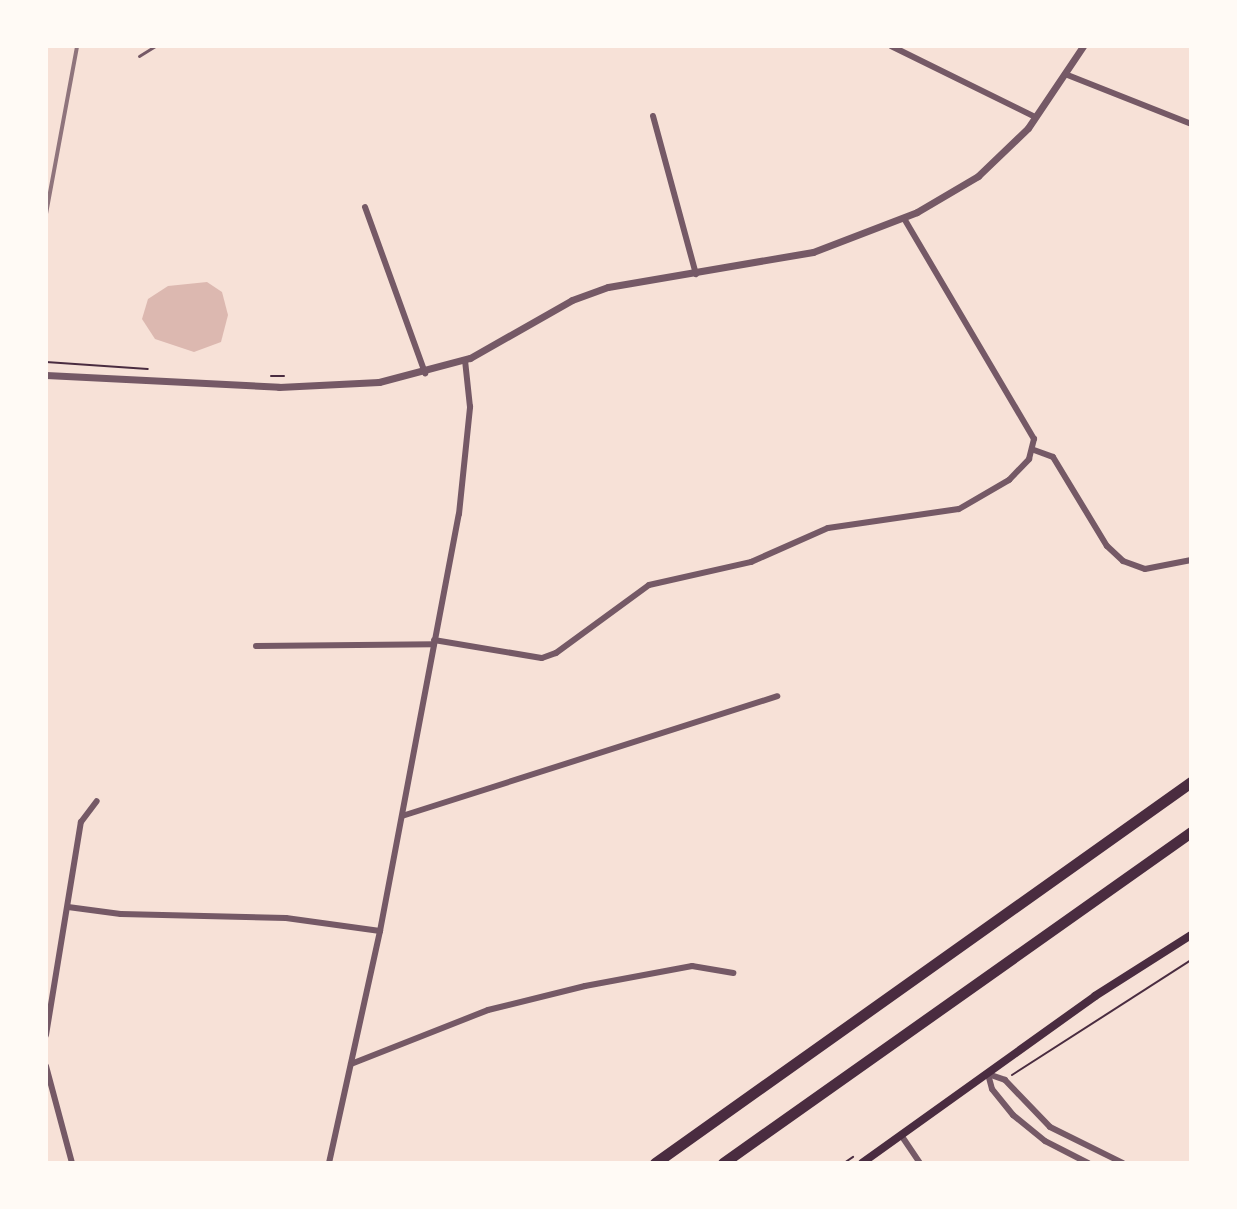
<!DOCTYPE html>
<style>
body{margin:0}
#map{position:relative;width:1237px;height:1209px;overflow:hidden;background:#f7e1d7;font-family:"Golos Text",sans-serif}
div>[style]{position:absolute}
[style*='--x']{left:calc(var(--x)*1px);top:calc(var(--y)*1px);width:calc(var(--w)*1px);rotate:calc(var(--a)*1deg)}
.water>*{inset:0;background:#dcb8b0}
.path>*{height:2px;margin:-1px;padding:0 1px;transform-origin:1px;border-radius:1px;background:#4a2c40}
.service>*{height:3px;margin:-1.5px;padding:0 1.5px;transform-origin:1.5px;border-radius:1.5px;background:#755966}
.minor>*{height:6px;margin:-3px;padding:0 3px;transform-origin:3px;border-radius:3px;background:#755966}
.tertiary>*{height:7px;margin:-3.5px;padding:0 3.5px;transform-origin:3.5px;border-radius:3.5px;background:#755966}
.secondary>*{height:8px;margin:-4px;padding:0 4px;transform-origin:4px;border-radius:4px;background:#4a2c40}
.motorway>*{height:11px;margin:-5.5px;padding:0 5.5px;transform-origin:5.5px;border-radius:5.5px;background:#4a2c40}
.rail>*{height:4px;margin:-2px;padding:0 2px;transform-origin:2px;border-radius:2px;background:#8f747c}
span{translate:-50% -50%;white-space:nowrap;text-align:center;line-height:1.15;-webkit-text-stroke:7px #fffaf5;paint-order:stroke}
.frame{position:absolute;inset:0;border:48px solid #fffaf5;pointer-events:none}
</style>
<div id="map">
<div class="water">
<div style="clip-path:polygon(207px 282px,222px 292px,228px 315px,221px 342px,194px 352px,155px 339px,142px 319px,148px 299px,168px 286px)"></div>
</div>
<div class="path">
<div style="--x:46;--y:362;--w:102;--a:3.9"></div>
<div style="--x:271;--y:376;--w:13;--a:0"></div>
<div style="--x:1012;--y:1075;--w:213;--a:-32.7"></div>
<div style="--x:844;--y:1163;--w:11;--a:-34"></div>
</div>
<div class="service">
<div style="--x:139;--y:56;--w:19;--a:-32"></div>
</div>
<div class="minor">
<div style="--x:891;--y:46;--w:161;--a:26.2"></div>
<div style="--x:1065;--y:74;--w:136;--a:21.6"></div>
<div style="--x:653;--y:116;--w:164;--a:74.8"></div>
<div style="--x:365;--y:207;--w:177;--a:70.1"></div>
<div style="--x:1034;--y:450;--w:20;--a:20"></div>
<div style="--x:1053;--y:457;--w:104;--a:58.8"></div>
<div style="--x:1107;--y:546;--w:22;--a:43"></div>
<div style="--x:1123;--y:561;--w:23;--a:20"></div>
<div style="--x:1145;--y:569;--w:47;--a:-11.1"></div>
<div style="--x:434;--y:640;--w:109;--a:9.5"></div>
<div style="--x:542;--y:658;--w:15;--a:-20"></div>
<div style="--x:556;--y:653;--w:115;--a:-36.2"></div>
<div style="--x:649;--y:585;--w:105;--a:-12.7"></div>
<div style="--x:751;--y:562;--w:84;--a:-23.8"></div>
<div style="--x:828;--y:528;--w:132;--a:-8.3"></div>
<div style="--x:959;--y:509;--w:58;--a:-30.1"></div>
<div style="--x:1009;--y:480;--w:29;--a:-46"></div>
<div style="--x:1029;--y:459;--w:21;--a:-76"></div>
<div style="--x:1034;--y:439;--w:256;--a:-120.5"></div>
<div style="--x:256;--y:646;--w:178;--a:-0.6"></div>
<div style="--x:402;--y:816;--w:394;--a:-17.7"></div>
<div style="--x:68;--y:907;--w:53;--a:7.5"></div>
<div style="--x:121;--y:914;--w:165;--a:1.4"></div>
<div style="--x:286;--y:918;--w:95;--a:7.9"></div>
<div style="--x:46;--y:1035;--w:216;--a:-80.7"></div>
<div style="--x:81;--y:822;--w:26;--a:-53"></div>
<div style="--x:351;--y:1064;--w:147;--a:-21.5"></div>
<div style="--x:488;--y:1010;--w:100;--a:-13.9"></div>
<div style="--x:585;--y:986;--w:109;--a:-10.6"></div>
<div style="--x:692;--y:966;--w:42;--a:9.7"></div>
<div style="--x:46;--y:1066;--w:100;--a:75"></div>
<div style="--x:901;--y:1135;--w:34;--a:56"></div>
<div style="--x:329;--y:1163;--w:238;--a:-77.6"></div>
<div style="--x:380;--y:931;--w:424;--a:-79.3"></div>
<div style="--x:459;--y:514;--w:108;--a:-84.1"></div>
<div style="--x:470;--y:407;--w:47;--a:-96.1"></div>
<div style="--x:1088;--y:1163;--w:48;--a:-152.9"></div>
<div style="--x:1045;--y:1141;--w:41;--a:-140.9"></div>
<div style="--x:1013;--y:1115;--w:33;--a:-129"></div>
<div style="--x:992;--y:1089;--w:16;--a:-105"></div>
<div style="--x:988;--y:1074;--w:18;--a:19"></div>
<div style="--x:1005;--y:1080;--w:65;--a:46.2"></div>
<div style="--x:1050;--y:1127;--w:81;--a:26.3"></div>
</div>
<div class="tertiary">
<div style="--x:46;--y:375;--w:233;--a:2.9"></div>
<div style="--x:279;--y:387;--w:100;--a:-2.9"></div>
<div style="--x:379;--y:382;--w:94;--a:-14.8"></div>
<div style="--x:470;--y:358;--w:117;--a:-29.6"></div>
<div style="--x:572;--y:300;--w:38;--a:-20"></div>
<div style="--x:608;--y:287;--w:208;--a:-9.7"></div>
<div style="--x:813;--y:252;--w:111;--a:-21"></div>
<div style="--x:917;--y:212;--w:71;--a:-30.5"></div>
<div style="--x:978;--y:176;--w:69;--a:-43.8"></div>
<div style="--x:1028;--y:128;--w:99;--a:-56.1"></div>
</div>
<div class="secondary">
<div style="--x:862;--y:1163;--w:287;--a:-35.6"></div>
<div style="--x:1095;--y:996;--w:114;--a:-32.4"></div>
</div>
<div class="motorway">
<div style="--x:655;--y:1163;--w:658;--a:-35.41"></div>
<div style="--x:723;--y:1163;--w:573;--a:-35.27"></div>
</div>
<div class="rail">
<div style="--x:46;--y:214;--w:171;--a:-79.5"></div>
</div>
<div class="frame"></div>
</div>
